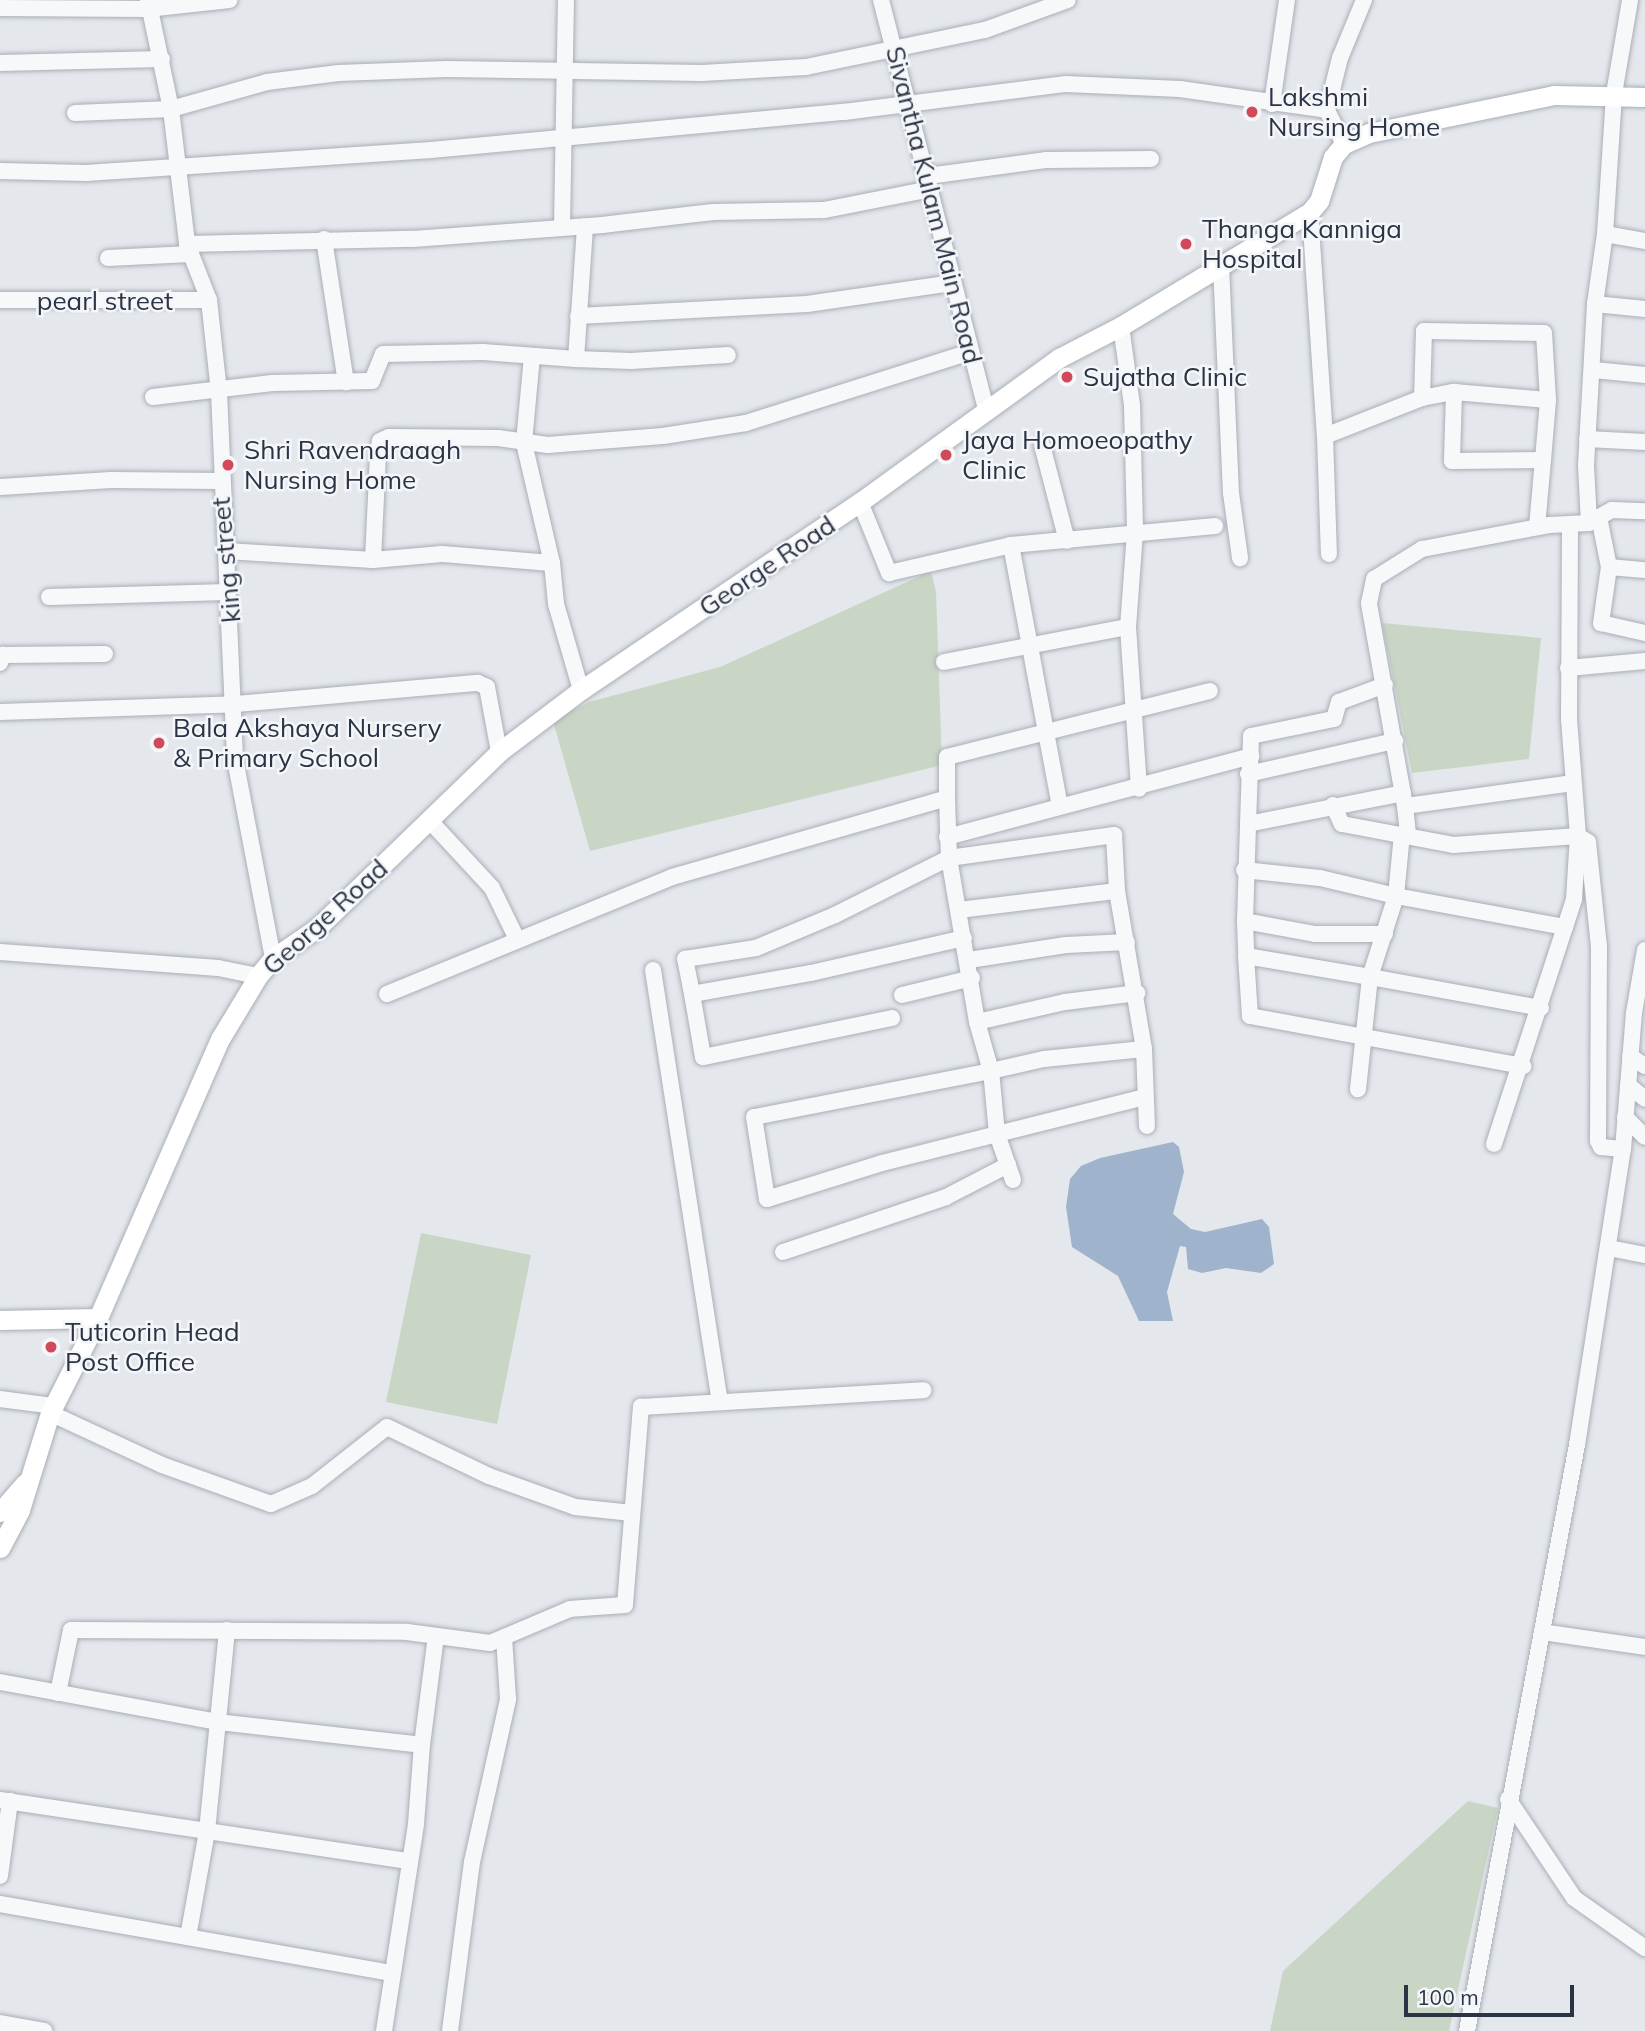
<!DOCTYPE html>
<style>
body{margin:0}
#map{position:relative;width:1645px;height:2031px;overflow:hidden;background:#e4e7ec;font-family:Mulish,sans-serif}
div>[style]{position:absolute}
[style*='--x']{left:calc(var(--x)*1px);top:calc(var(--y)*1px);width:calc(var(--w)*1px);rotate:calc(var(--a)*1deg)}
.green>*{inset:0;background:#c9d6c5}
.water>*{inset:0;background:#9fb4cc}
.roads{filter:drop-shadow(0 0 2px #a9aeb7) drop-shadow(0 0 2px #a9aeb7)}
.minor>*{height:16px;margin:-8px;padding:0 8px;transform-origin:8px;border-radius:8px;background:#f7f8fa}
.major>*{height:19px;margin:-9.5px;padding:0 9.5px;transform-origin:9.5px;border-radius:9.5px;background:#fff}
.dots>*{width:19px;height:19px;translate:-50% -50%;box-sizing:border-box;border:4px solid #f4f6f9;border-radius:50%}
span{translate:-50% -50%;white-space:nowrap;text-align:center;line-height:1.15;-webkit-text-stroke:5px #f4f6f9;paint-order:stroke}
.poi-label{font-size:26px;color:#2b3445}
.left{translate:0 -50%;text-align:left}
.street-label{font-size:26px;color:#2b3445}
.scale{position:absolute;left:1404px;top:1985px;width:170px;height:32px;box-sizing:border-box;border:4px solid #2b3445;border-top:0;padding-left:9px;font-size:21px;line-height:24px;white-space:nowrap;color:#2b3445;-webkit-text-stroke:5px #f4f6f9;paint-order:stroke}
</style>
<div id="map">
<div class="green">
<div style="clip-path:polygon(931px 571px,936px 592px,942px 765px,590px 851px,553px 721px,589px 702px,720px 667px)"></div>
<div style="clip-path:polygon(1382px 623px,1541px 638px,1529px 759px,1412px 773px)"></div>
<div style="clip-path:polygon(421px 1233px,531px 1255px,497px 1424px,386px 1402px)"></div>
<div style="clip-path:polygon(1468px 1801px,1498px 1808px,1449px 2031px,1270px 2031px,1283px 1971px)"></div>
</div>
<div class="water">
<div style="clip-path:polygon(1173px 1142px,1179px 1147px,1184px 1172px,1173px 1214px,1191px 1229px,1205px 1232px,1262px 1219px,1269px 1227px,1274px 1264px,1261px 1273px,1226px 1268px,1202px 1273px,1188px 1269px,1186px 1247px,1180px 1246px,1167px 1292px,1173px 1321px,1139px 1321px,1118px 1276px,1072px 1247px,1066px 1207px,1070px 1179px,1081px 1166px,1100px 1158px)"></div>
</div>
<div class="roads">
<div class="minor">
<div style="--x:148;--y:0;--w:111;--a:78.1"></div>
<div style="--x:171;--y:109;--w:136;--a:83.2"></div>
<div style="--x:187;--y:244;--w:60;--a:68.6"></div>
<div style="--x:209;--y:300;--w:93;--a:83.8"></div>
<div style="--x:219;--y:392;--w:367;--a:87.5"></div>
<div style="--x:235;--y:759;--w:203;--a:79.2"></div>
<div style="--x:881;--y:0;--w:423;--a:75.6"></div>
<div style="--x:0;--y:8;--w:147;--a:0.4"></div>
<div style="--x:147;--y:9;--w:83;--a:-6.2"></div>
<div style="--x:0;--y:63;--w:162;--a:-1.4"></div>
<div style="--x:1272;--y:104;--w:105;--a:-81.8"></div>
<div style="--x:75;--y:113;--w:96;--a:-2.4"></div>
<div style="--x:171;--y:109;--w:100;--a:-15.7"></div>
<div style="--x:267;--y:82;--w:72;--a:-7.2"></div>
<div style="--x:338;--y:73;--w:108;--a:-2.1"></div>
<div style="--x:446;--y:69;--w:256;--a:0.9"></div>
<div style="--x:702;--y:73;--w:104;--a:-3.3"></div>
<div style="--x:806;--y:67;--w:183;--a:-11.7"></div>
<div style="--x:985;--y:30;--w:88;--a:-19.9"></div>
<div style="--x:1344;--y:144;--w:38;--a:-117"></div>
<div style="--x:1327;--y:110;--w:54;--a:-76"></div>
<div style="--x:1340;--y:58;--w:63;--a:-67.5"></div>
<div style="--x:0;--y:171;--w:86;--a:1.3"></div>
<div style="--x:86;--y:173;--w:346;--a:-3.8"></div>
<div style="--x:431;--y:150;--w:415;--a:-5.3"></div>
<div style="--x:844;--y:112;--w:224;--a:-7.2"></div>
<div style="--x:1066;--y:84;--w:114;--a:2.5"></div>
<div style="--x:1180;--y:89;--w:148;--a:8.1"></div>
<div style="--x:928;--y:176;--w:120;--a:-7.7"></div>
<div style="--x:1047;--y:160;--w:104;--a:-0.6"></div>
<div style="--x:1310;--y:212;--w:225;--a:86.2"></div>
<div style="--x:1325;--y:436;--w:104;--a:-21.4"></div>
<div style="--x:1422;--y:398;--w:33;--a:-11"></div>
<div style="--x:1454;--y:392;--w:69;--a:91.7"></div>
<div style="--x:1452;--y:461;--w:91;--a:-0.6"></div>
<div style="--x:1543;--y:460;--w:60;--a:-85.2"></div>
<div style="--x:1548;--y:400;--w:67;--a:-93.4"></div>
<div style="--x:1544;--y:333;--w:120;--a:-179"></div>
<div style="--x:1424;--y:331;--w:67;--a:91.7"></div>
<div style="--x:562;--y:227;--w:227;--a:-89"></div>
<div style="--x:1605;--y:234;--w:41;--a:9.9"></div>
<div style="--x:324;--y:239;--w:145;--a:81.3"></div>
<div style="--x:187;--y:244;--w:226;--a:-1.3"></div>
<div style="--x:413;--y:239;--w:190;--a:-4.2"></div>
<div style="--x:602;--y:225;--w:112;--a:-6.7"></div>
<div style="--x:713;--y:212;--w:111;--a:-1"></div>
<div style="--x:824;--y:210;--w:109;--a:-11.1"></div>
<div style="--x:108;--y:258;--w:82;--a:-2.8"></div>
<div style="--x:1221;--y:265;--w:228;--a:87.5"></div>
<div style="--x:1231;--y:493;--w:66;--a:82.1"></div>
<div style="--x:0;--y:300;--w:209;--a:0"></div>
<div style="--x:1595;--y:304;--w:50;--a:5.7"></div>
<div style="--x:578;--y:316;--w:229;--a:-3"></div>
<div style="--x:807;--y:304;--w:148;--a:-8.2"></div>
<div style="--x:1121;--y:326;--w:80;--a:82.1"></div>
<div style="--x:1132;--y:405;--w:127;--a:88.6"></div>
<div style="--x:1135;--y:532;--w:95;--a:94.2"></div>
<div style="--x:1128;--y:627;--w:162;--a:86.1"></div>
<div style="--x:532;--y:356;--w:87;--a:95.3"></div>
<div style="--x:524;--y:443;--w:123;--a:76.9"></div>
<div style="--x:552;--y:563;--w:41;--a:84.4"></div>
<div style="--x:556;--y:604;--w:90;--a:73.8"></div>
<div style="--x:576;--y:359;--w:55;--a:2.1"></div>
<div style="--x:631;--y:361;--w:97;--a:-3.5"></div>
<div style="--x:1594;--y:370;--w:51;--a:5.6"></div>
<div style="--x:1454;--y:392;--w:94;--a:4.9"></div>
<div style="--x:153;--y:397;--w:120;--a:-6.7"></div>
<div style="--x:272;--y:383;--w:100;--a:-1.1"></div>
<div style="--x:372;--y:381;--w:29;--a:-68"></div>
<div style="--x:383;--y:354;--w:100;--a:-1.1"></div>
<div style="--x:483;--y:352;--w:93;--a:4.3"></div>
<div style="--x:576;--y:359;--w:133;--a:-86.1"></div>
<div style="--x:1325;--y:436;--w:118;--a:88.1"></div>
<div style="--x:1587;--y:439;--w:58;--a:3"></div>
<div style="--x:1042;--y:445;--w:99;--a:75.4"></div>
<div style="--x:0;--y:487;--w:111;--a:-3.6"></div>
<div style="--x:111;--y:480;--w:109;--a:0.5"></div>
<div style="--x:860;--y:502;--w:77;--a:67.8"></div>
<div style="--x:889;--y:573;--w:125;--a:-12.9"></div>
<div style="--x:1011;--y:545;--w:205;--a:-5.3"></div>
<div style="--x:1599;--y:517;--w:51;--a:78.7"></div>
<div style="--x:1609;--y:567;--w:57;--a:98.1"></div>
<div style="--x:1601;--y:623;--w:45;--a:12.8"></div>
<div style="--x:1592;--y:521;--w:23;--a:-29"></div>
<div style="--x:1612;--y:510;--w:33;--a:2"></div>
<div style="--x:1537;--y:527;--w:67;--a:-84.9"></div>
<div style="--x:1011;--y:545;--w:266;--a:79.4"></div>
<div style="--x:226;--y:551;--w:147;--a:3.5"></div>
<div style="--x:373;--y:560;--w:108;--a:-87.3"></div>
<div style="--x:378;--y:452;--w:11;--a:-80"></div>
<div style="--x:380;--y:441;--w:10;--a:-24"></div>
<div style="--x:389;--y:437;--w:109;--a:0.5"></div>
<div style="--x:498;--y:438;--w:50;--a:8"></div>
<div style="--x:548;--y:445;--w:115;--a:-4.5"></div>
<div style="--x:663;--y:436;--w:84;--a:-8.9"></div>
<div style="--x:746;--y:423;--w:235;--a:-17.6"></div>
<div style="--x:373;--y:560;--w:69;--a:-5"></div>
<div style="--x:442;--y:554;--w:110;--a:4.7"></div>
<div style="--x:1609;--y:567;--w:36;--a:5"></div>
<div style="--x:49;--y:597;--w:179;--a:-1.6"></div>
<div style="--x:944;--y:662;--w:187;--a:-10.8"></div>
<div style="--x:0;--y:663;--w:9;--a:-69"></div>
<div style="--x:3;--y:655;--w:102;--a:-0.6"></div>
<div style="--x:1568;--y:668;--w:77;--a:-5.2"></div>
<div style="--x:0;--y:712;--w:236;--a:-1.9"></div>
<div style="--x:236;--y:704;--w:243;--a:-5"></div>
<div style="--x:478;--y:683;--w:10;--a:24"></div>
<div style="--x:487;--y:687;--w:66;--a:79.5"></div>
<div style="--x:1248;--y:774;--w:151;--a:-12.7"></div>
<div style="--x:947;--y:798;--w:41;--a:-90"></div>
<div style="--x:947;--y:757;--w:271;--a:-14.1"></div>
<div style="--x:1333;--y:805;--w:21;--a:65"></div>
<div style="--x:1342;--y:824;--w:113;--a:10.7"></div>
<div style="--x:1453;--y:845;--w:125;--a:-4.1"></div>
<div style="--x:1578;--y:836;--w:12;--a:31"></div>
<div style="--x:1588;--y:842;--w:105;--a:84"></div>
<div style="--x:1599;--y:946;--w:195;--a:90.3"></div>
<div style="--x:1598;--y:1141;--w:7;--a:63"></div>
<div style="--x:1601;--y:1147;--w:22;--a:5"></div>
<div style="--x:1405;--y:806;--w:206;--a:-100.1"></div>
<div style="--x:1369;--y:603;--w:25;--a:-78"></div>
<div style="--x:1374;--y:579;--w:57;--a:-32"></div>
<div style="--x:1422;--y:549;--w:129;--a:-10.7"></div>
<div style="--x:1549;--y:525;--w:40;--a:-2.9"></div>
<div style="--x:1589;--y:523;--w:58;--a:-93"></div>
<div style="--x:1586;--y:465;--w:161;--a:-86.8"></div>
<div style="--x:1595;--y:304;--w:71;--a:-81.9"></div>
<div style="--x:1605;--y:234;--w:140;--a:-86.3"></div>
<div style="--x:1614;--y:94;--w:95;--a:-80.3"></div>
<div style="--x:430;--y:821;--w:91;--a:47.2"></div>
<div style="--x:492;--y:888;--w:57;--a:63.9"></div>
<div style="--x:1248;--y:824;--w:88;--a:-88"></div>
<div style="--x:1251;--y:736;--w:85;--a:-11.6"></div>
<div style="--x:1334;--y:719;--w:18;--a:-74"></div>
<div style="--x:1339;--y:702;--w:49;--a:-20.3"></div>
<div style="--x:1408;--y:834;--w:28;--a:-96"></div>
<div style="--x:1405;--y:806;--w:169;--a:-7.8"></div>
<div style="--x:947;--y:837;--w:315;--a:-14.9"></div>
<div style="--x:1244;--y:870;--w:76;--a:6"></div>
<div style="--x:1320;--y:878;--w:78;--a:13.3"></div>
<div style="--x:1396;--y:896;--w:62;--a:-84.5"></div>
<div style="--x:959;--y:910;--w:159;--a:-6.9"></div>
<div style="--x:1245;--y:921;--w:35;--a:88"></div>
<div style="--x:1246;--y:956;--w:126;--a:9.6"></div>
<div style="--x:1370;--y:977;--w:113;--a:96.1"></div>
<div style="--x:1385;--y:934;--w:70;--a:180"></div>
<div style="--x:1315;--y:934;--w:71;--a:-169.5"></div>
<div style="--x:1245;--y:921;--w:97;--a:-88.2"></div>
<div style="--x:1248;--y:824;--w:158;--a:-11.3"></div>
<div style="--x:0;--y:952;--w:219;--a:4.2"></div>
<div style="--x:218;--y:968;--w:41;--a:11.3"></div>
<div style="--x:1246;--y:956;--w:60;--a:86.2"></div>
<div style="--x:1250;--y:1016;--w:278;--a:10.4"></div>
<div style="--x:969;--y:960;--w:98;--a:-8.8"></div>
<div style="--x:1066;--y:945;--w:61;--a:-2.8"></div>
<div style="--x:653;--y:970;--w:437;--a:81.2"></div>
<div style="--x:387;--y:994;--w:308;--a:-22.3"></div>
<div style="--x:672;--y:877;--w:286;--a:-16"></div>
<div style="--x:947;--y:798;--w:60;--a:88.1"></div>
<div style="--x:949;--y:858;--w:166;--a:80.3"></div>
<div style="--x:977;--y:1022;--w:51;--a:74.1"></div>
<div style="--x:991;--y:1071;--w:241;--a:169"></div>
<div style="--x:754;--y:1117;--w:83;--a:81"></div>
<div style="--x:767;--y:1199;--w:121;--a:-17.4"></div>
<div style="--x:882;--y:1163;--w:270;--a:-14.1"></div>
<div style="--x:692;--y:994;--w:36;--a:-101"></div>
<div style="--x:685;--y:959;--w:72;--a:-8.8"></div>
<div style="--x:756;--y:948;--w:86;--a:-22.7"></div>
<div style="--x:835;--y:915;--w:127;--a:-26.6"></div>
<div style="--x:949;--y:858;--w:167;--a:-7.9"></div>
<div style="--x:1114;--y:835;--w:56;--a:86.9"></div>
<div style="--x:1117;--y:891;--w:160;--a:80.3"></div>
<div style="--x:1144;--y:1049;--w:77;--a:87.8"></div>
<div style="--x:902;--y:995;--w:72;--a:-13.7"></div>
<div style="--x:1541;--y:1008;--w:174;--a:-169.7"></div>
<div style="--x:1370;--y:977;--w:85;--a:-72.2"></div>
<div style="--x:1396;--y:896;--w:172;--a:10.4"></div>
<div style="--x:1565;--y:927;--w:29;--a:-72"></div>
<div style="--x:1574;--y:899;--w:63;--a:-86.4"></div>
<div style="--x:1578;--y:836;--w:117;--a:-94.4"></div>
<div style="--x:1569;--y:719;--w:194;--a:-89.7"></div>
<div style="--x:892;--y:1018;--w:193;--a:168.3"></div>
<div style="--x:703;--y:1057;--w:64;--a:-99.9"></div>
<div style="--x:692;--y:994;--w:121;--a:-10"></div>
<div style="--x:811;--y:973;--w:157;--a:-12.9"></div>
<div style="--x:977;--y:1022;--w:90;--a:-12.8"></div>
<div style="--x:1065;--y:1002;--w:73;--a:-7.1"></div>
<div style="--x:1630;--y:1056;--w:18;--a:34"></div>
<div style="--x:1628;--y:1085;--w:22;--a:39"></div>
<div style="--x:1625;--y:1117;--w:28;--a:45"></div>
<div style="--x:1494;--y:1144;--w:228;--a:-71.9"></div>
<div style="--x:1013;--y:1180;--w:49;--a:-109.2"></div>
<div style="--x:997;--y:1134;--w:63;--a:-95.4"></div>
<div style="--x:991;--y:1071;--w:54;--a:-12.8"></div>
<div style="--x:1044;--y:1059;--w:100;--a:-5.7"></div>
<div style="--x:1609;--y:1248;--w:37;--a:11"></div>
<div style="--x:783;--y:1252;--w:172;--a:-18.6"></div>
<div style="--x:946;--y:1197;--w:70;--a:-27.3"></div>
<div style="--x:0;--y:1399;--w:53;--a:7.5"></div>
<div style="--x:50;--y:1413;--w:123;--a:24.9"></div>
<div style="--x:162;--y:1465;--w:116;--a:19.7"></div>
<div style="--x:271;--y:1504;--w:45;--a:-23.7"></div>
<div style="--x:312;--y:1486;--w:95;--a:-38.2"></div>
<div style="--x:387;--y:1427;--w:113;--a:25.7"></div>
<div style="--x:489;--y:1476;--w:91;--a:19.8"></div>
<div style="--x:575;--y:1507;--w:57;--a:6"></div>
<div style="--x:1542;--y:1632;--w:104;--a:8.3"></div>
<div style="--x:0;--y:1682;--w:222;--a:10.4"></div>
<div style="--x:218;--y:1722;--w:205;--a:6.4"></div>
<div style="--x:422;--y:1745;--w:110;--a:-82.7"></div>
<div style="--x:58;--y:1693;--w:64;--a:-78.3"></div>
<div style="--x:71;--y:1630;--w:336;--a:0.3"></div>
<div style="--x:407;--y:1632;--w:84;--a:7.5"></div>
<div style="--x:490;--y:1643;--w:87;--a:-23"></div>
<div style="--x:570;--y:1609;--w:55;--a:-4.2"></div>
<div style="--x:625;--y:1605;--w:199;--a:-85.4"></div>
<div style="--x:641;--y:1407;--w:283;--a:-3.4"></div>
<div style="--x:1508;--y:1799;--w:119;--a:56.3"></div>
<div style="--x:1574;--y:1898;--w:87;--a:35.2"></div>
<div style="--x:0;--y:1800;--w:413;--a:8.5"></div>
<div style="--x:0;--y:1876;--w:76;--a:-82.4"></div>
<div style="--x:0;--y:1904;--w:398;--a:10"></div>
<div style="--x:188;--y:1937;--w:108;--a:-79.8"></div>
<div style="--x:207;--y:1831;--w:202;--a:-84.3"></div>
<div style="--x:0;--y:2023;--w:45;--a:10.3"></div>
<div style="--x:384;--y:2031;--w:209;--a:-81.2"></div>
<div style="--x:416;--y:1824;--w:79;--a:-85.7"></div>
<div style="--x:450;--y:2031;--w:170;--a:-82.6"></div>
<div style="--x:472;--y:1862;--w:167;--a:-77.5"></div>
<div style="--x:508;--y:1699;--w:62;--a:-93.7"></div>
<div style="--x:1467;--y:2031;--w:596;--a:-79.37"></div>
<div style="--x:1577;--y:1445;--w:300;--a:-81.2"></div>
<div style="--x:1623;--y:1149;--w:136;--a:-85.4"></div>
<div style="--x:1634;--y:1013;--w:64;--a:-80.1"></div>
</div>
<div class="major">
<div style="--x:0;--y:1320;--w:98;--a:-1.2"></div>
<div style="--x:0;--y:1512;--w:38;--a:-49"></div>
<div style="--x:0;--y:1548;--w:43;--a:-62.2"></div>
<div style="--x:20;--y:1510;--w:102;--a:-72.8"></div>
<div style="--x:50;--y:1413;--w:106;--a:-63.2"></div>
<div style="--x:98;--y:1318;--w:305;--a:-66.4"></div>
<div style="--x:220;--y:1039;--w:74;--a:-58.9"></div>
<div style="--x:258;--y:976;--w:23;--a:-50"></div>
<div style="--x:273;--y:958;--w:53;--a:-34.3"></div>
<div style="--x:317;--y:928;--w:253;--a:-44"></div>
<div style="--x:499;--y:752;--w:103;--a:-37.1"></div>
<div style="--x:581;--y:690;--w:336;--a:-34"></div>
<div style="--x:860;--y:502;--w:246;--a:-35.9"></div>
<div style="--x:1059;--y:358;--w:70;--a:-27.3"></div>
<div style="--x:1121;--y:326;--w:221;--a:-31.1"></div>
<div style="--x:1310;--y:212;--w:14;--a:-51"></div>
<div style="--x:1319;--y:201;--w:46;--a:-72.3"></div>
<div style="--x:1333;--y:157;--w:17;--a:-50"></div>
<div style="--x:1344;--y:144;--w:27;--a:-24"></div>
<div style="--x:1369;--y:133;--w:189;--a:-11.6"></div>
<div style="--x:1554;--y:95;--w:91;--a:1.3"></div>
</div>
</div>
<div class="dots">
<div style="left:1252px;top:112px;background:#d1495b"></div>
<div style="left:1186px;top:244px;background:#d1495b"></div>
<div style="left:1067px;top:377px;background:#d1495b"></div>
<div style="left:946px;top:455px;background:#d1495b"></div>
<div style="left:228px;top:465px;background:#d1495b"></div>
<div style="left:159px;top:743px;background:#d1495b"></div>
<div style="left:51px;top:1347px;background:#d1495b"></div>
</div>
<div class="poi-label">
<span class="left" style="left:1268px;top:112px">Lakshmi<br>Nursing Home</span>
<span class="left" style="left:1202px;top:244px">Thanga Kanniga<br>Hospital</span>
<span class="left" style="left:1083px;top:377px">Sujatha Clinic</span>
<span class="left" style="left:962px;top:455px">Jaya Homoeopathy<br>Clinic</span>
<span class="left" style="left:244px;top:465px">Shri Ravendraagh<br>Nursing Home</span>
<span class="left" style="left:173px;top:743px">Bala Akshaya Nursery<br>&amp; Primary School</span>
<span class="left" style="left:65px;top:1347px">Tuticorin Head<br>Post Office</span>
</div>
<div class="street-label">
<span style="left:934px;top:205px;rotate:76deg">Sivantha Kulam Main Road</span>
<span style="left:105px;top:301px">pearl street</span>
<span style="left:226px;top:560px;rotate:-95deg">king street</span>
<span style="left:767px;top:566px;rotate:-34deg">George Road</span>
<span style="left:325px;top:917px;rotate:-42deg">George Road</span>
</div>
<div class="scale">100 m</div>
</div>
